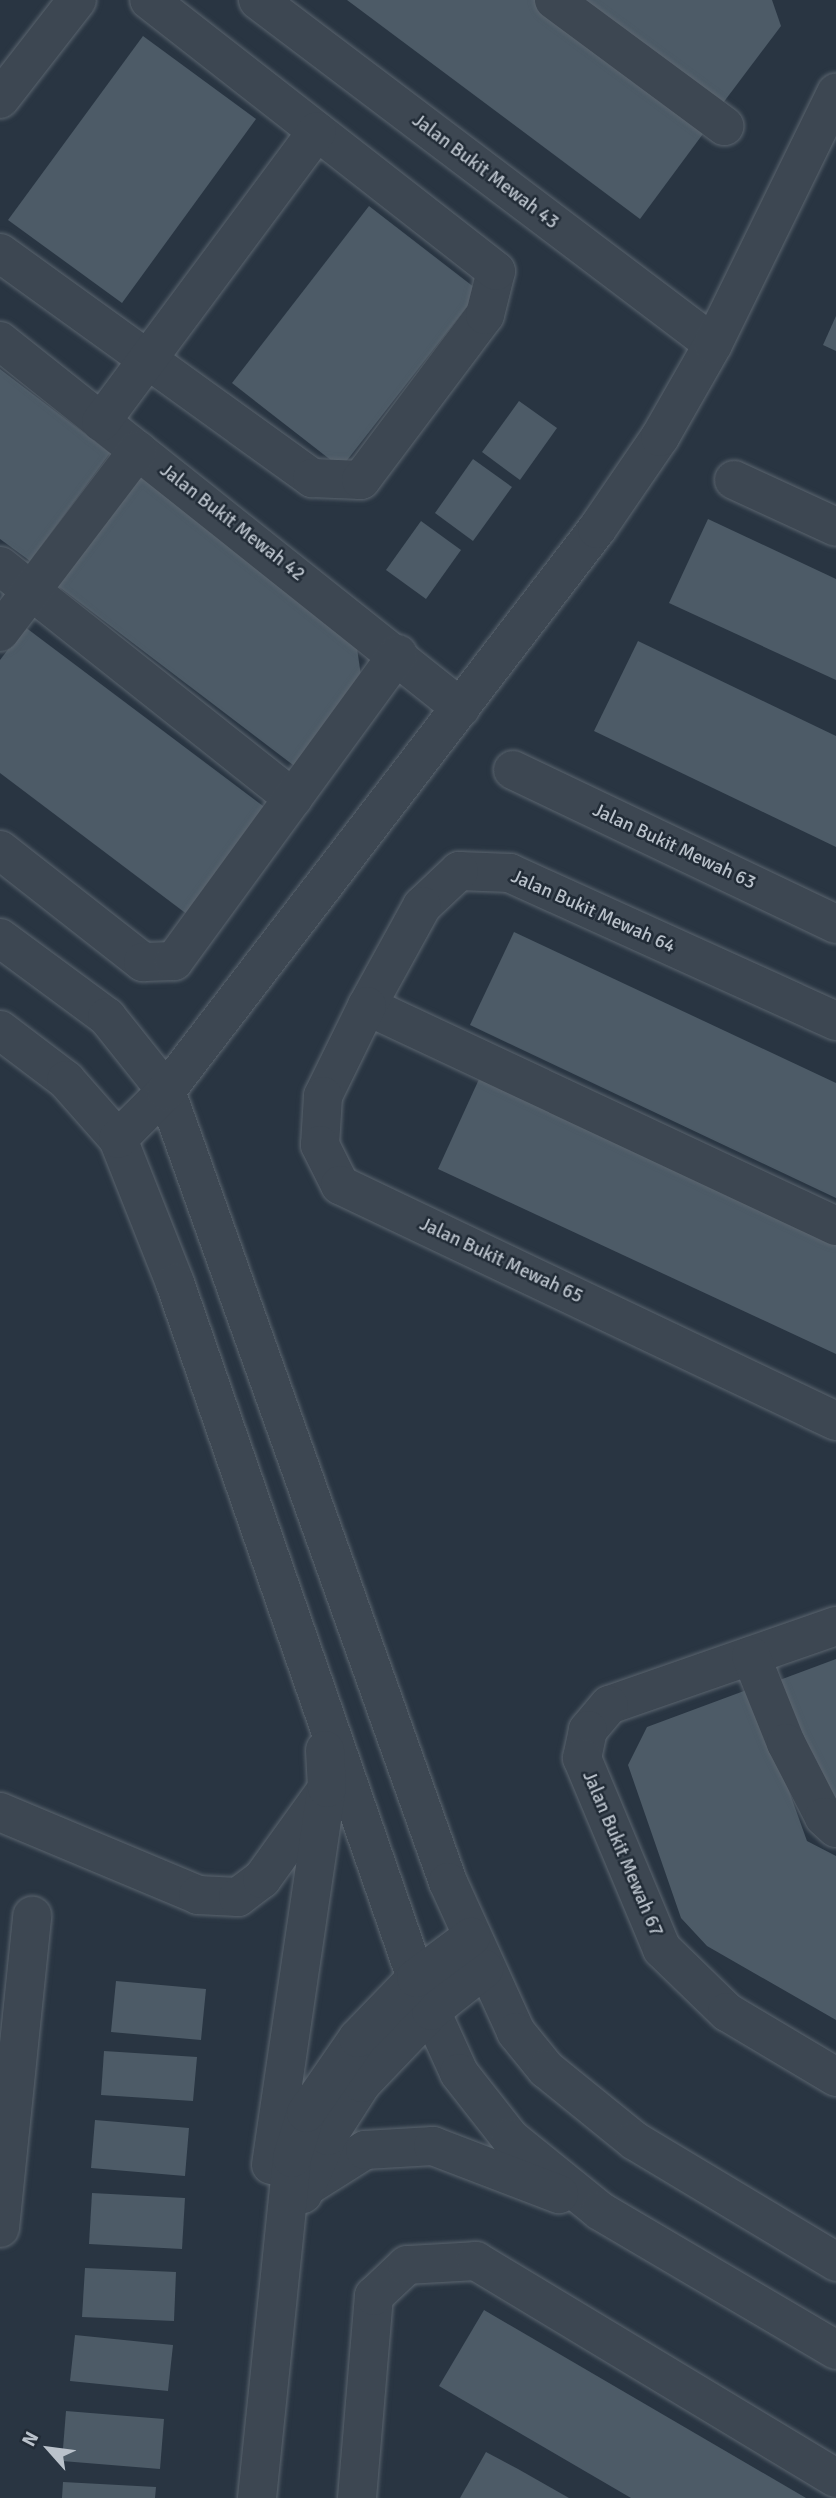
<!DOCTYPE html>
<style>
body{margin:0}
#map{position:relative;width:836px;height:2498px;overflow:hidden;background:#293542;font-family:Signika,sans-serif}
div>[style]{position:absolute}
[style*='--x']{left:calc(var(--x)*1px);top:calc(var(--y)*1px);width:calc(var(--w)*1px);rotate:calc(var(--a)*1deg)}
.building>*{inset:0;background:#4d5b67}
.roads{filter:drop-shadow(0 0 2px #5b656f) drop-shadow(0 0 2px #5b656f)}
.minor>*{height:38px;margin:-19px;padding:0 19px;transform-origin:19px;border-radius:19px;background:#3d4752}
span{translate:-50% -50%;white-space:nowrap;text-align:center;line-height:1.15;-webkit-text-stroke:5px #222c37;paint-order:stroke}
.street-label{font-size:19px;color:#bac2cb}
.north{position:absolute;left:14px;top:2414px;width:70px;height:70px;-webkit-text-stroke:5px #222c37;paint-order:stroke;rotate:298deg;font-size:19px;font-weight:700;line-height:28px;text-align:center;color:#bac2cb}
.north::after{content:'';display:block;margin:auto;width:24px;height:32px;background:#bac2cb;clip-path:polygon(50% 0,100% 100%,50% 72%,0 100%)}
</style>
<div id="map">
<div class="building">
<div style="clip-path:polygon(347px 0,544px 0,711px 123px,640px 219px)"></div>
<div style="clip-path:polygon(579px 0,772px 0,781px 26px,720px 107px)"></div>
<div style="clip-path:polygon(143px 36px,256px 119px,122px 303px,8px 220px)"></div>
<div style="clip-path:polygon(369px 206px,479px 291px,341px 468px,232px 383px)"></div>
<div style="clip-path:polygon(836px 316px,836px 351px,823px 345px)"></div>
<div style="clip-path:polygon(0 369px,110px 453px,30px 561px,0 539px)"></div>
<div style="clip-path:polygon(519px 401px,557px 428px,520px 480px,482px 452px)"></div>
<div style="clip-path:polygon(473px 459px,512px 487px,473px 541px,435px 513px)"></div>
<div style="clip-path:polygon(140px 477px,356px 641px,362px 683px,297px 768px,58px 586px)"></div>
<div style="clip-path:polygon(708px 519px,836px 579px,836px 680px,669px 603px)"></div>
<div style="clip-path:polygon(421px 521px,461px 550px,426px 599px,386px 570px)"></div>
<div style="clip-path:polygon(25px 627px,271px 812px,192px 918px,0 773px,0 660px)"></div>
<div style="clip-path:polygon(638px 641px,836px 736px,836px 847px,594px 731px)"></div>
<div style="clip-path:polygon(514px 932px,836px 1083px,836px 1198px,470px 1025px)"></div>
<div style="clip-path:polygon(480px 1077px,836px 1242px,836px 1354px,438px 1169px)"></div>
<div style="clip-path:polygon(836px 1659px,836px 1824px,777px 1681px)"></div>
<div style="clip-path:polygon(752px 1688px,807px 1841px,836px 1856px,836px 2020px,707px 1946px,681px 1918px,628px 1765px,647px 1727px)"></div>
<div style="clip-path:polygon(116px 1981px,206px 1989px,201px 2040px,111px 2032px)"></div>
<div style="clip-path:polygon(104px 2051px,197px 2057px,193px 2101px,101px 2095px)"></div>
<div style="clip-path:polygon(95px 2120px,189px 2128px,185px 2176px,91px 2168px)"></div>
<div style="clip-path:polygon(92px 2193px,185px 2198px,182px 2249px,89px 2244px)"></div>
<div style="clip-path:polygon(85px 2268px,176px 2272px,174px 2321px,82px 2317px)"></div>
<div style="clip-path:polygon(484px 2310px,765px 2474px,806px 2498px,631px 2498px,439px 2386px)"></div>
<div style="clip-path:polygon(75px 2335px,173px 2345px,168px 2391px,70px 2381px)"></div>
<div style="clip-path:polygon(66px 2411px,164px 2419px,160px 2469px,62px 2461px)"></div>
<div style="clip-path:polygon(486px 2452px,518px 2469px,569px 2498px,460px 2498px)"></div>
<div style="clip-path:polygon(63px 2482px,156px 2487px,155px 2498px,62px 2498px)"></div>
</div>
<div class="roads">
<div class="minor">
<div style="--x:258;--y:0;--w:570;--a:37.09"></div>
<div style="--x:554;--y:0;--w:212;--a:36.5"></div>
<div style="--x:0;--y:99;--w:125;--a:-52.1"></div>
<div style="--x:0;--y:253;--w:385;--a:35.8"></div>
<div style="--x:312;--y:478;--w:49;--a:2.3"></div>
<div style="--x:361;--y:480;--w:206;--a:-53.1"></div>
<div style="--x:485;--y:315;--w:45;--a:-76"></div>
<div style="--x:496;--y:271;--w:440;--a:-142"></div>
<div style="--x:0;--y:341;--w:589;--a:38.52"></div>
<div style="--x:101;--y:422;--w:362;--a:-53.4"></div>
<div style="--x:734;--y:480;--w:112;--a:24.7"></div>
<div style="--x:0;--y:566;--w:374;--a:38.4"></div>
<div style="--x:0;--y:632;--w:228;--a:-52.8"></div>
<div style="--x:513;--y:770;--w:358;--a:25.5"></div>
<div style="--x:0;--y:850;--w:182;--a:38.1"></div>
<div style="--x:143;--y:962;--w:31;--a:-2"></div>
<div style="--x:174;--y:961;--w:380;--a:-53.9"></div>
<div style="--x:0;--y:938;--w:133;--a:36.4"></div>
<div style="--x:107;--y:1017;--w:95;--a:51.4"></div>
<div style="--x:166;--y:1091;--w:840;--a:70.38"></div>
<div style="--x:448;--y:1882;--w:165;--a:65.6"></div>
<div style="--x:516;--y:2032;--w:48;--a:51"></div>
<div style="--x:546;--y:2069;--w:114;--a:39"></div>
<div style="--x:635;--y:2141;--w:235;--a:31"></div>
<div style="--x:367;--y:1006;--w:518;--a:25.13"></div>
<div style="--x:836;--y:1021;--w:358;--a:-155.6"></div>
<div style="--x:510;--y:873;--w:51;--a:-177.8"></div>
<div style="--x:459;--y:871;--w:51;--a:136.6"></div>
<div style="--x:422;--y:906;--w:114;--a:118.8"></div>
<div style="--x:367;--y:1006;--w:100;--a:116.1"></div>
<div style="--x:323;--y:1096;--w:49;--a:93.5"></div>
<div style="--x:320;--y:1145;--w:45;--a:63.4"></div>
<div style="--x:340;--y:1185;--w:549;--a:25.45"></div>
<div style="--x:0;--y:1030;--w:83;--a:37.1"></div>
<div style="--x:66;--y:1080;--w:79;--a:48.6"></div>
<div style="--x:118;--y:1139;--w:155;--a:68.4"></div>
<div style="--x:175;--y:1283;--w:736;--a:70.88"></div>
<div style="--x:416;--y:1978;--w:104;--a:65.6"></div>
<div style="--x:459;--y:2073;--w:83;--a:51.9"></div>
<div style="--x:510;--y:2138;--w:116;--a:39"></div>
<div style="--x:600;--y:2211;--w:274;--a:30.5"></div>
<div style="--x:118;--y:1139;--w:68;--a:-45"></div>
<div style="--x:166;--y:1091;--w:708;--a:-52.52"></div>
<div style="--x:597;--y:529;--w:112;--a:-55.6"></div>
<div style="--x:660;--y:437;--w:107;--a:-60.3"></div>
<div style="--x:713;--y:344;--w:280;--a:-63.9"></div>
<div style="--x:836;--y:1626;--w:240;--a:160.8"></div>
<div style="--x:609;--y:1705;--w:33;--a:130"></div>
<div style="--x:588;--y:1730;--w:29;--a:102"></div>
<div style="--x:582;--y:1758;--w:207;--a:67.3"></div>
<div style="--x:662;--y:1949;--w:91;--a:44.1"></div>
<div style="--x:727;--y:2012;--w:127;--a:30.8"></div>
<div style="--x:751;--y:1656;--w:94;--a:68.1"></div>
<div style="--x:786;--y:1743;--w:83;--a:62.8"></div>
<div style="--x:824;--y:1817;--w:16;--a:43"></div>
<div style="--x:0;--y:1812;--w:215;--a:22.7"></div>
<div style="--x:198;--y:1895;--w:40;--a:2.9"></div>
<div style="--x:238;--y:1897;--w:30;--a:-37"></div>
<div style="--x:262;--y:1879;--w:105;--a:-54.3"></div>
<div style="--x:271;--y:2165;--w:381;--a:-81.6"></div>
<div style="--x:327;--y:1788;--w:38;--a:-93"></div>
<div style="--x:308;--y:2186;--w:67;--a:-32.3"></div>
<div style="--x:365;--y:2150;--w:68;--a:-3.4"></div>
<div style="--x:433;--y:2146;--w:135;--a:20.9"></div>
<div style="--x:303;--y:2194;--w:63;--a:-66.7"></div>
<div style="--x:328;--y:2136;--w:63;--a:-57.3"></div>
<div style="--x:362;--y:2083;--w:100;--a:-46.2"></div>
<div style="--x:431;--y:2011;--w:68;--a:-38.4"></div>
<div style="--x:0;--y:2228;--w:314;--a:-84.1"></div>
<div style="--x:257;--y:2498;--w:342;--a:-84.1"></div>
<div style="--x:292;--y:2158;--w:47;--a:-72.7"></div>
<div style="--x:306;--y:2113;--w:91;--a:-55.3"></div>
<div style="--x:358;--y:2038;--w:83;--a:-46"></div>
<div style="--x:416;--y:1978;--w:69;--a:-36.7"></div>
<div style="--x:357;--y:2498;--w:203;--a:-85.2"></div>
<div style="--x:374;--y:2296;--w:45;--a:-43.2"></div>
<div style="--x:407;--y:2265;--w:69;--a:-3.3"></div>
<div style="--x:476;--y:2261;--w:420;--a:31.1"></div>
</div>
</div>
<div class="street-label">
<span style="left:485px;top:172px;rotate:37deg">Jalan Bukit Mewah 43</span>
<span style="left:232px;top:523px;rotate:38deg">Jalan Bukit Mewah 42</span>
<span style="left:674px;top:847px;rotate:25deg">Jalan Bukit Mewah 63</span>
<span style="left:593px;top:912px;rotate:24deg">Jalan Bukit Mewah 64</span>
<span style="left:501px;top:1261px;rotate:25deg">Jalan Bukit Mewah 65</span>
<span style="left:622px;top:1854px;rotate:67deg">Jalan Bukit Mewah 67</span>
</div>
<div class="north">N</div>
</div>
